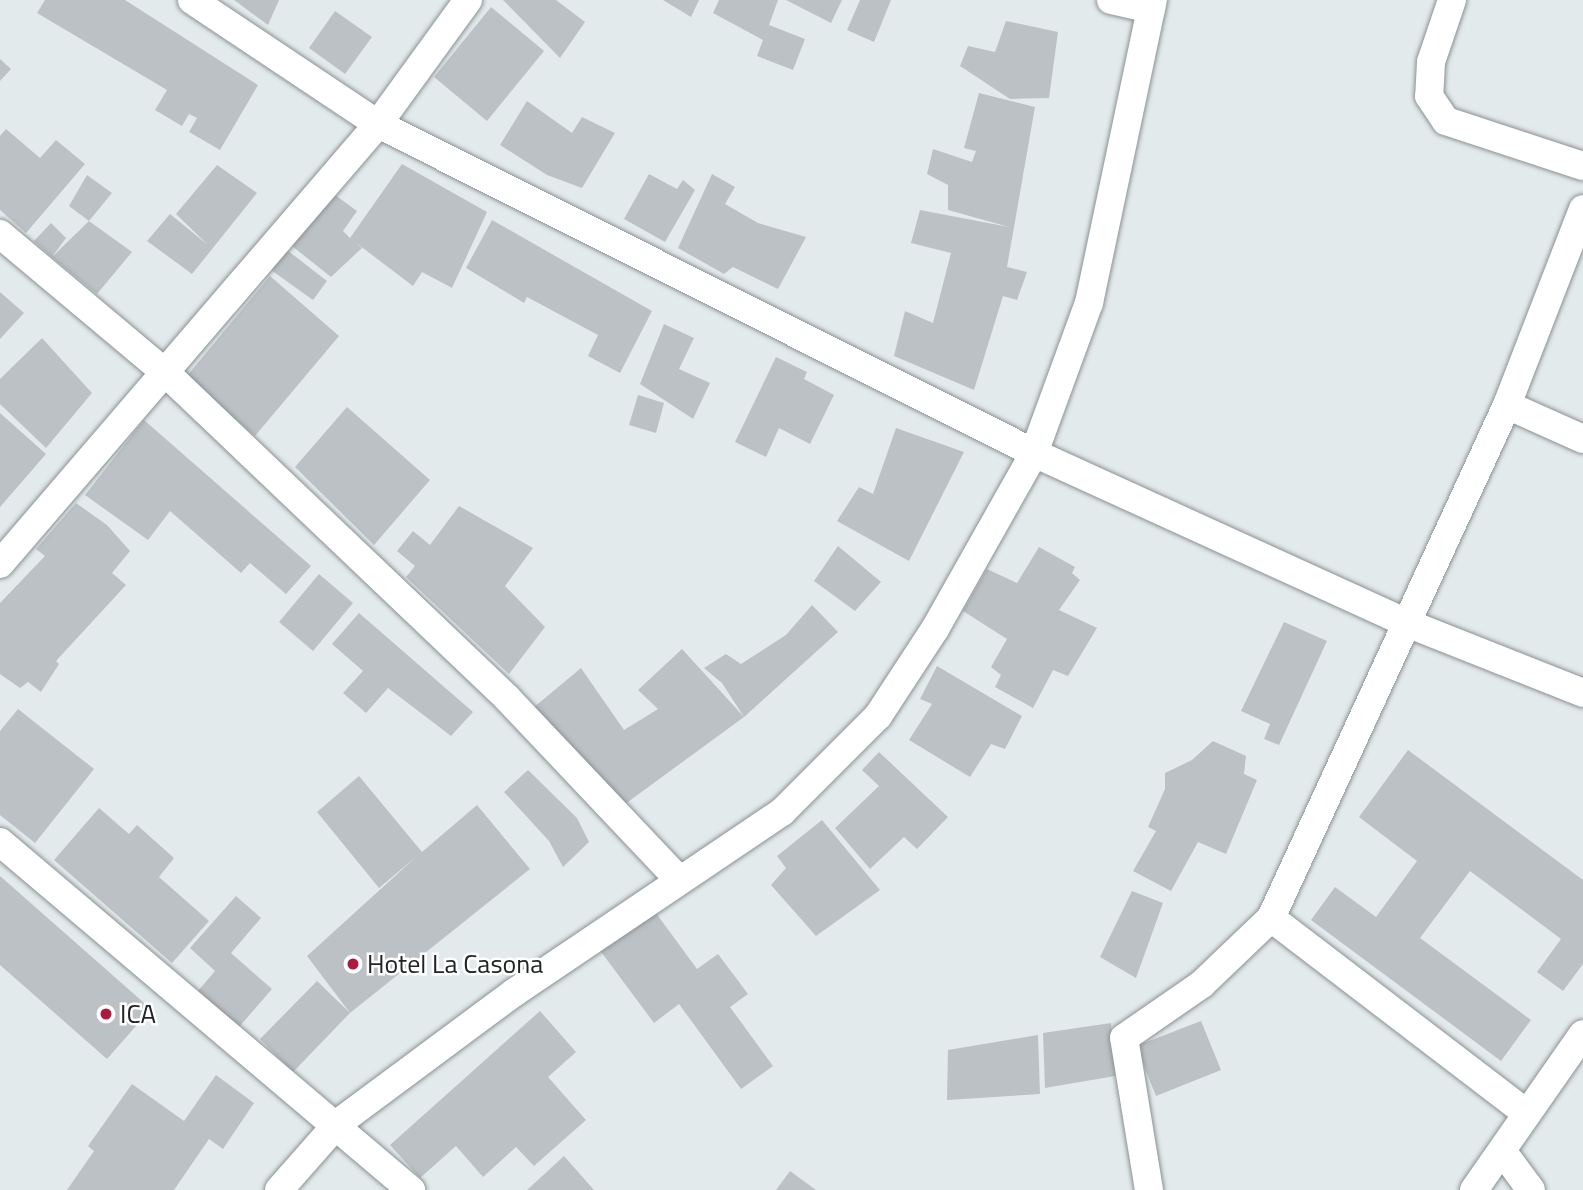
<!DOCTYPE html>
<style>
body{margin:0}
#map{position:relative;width:1583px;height:1190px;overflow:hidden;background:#e3eaec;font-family:"Titillium Web",sans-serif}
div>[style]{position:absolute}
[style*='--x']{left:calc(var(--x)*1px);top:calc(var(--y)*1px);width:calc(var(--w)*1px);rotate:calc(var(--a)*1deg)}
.building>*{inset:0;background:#bcc1c6}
.roads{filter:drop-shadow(0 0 2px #8a9193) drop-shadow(0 0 2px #8a9193)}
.street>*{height:28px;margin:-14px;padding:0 14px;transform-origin:14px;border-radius:14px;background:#fff}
.dots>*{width:19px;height:19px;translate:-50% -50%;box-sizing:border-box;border:4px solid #fff;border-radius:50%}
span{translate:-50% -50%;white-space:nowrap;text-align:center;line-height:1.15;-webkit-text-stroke:5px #fff;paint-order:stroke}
.poi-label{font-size:26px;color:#212424}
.left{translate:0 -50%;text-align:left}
</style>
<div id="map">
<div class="building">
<div style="clip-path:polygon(45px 0,125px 0,258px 85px,220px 150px,189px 132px,197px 118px,189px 114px,182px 126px,155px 110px,167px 90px,37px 13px)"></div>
<div style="clip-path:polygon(234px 0,279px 0,268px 25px)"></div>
<div style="clip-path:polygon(503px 0,556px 0,585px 22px,560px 58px)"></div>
<div style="clip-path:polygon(663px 0,699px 0,691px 17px)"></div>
<div style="clip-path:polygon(719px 0,778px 0,769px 25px,805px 39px,793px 70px,757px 56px,763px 40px,713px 13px)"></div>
<div style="clip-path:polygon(786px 0,842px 0,831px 23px)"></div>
<div style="clip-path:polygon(860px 0,891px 0,874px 42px,847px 30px)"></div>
<div style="clip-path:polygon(491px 7px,544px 51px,487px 121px,434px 77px)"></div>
<div style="clip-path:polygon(335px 11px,372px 37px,345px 74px,309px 48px)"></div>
<div style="clip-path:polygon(1006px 21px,1058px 32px,1049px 98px,1010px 99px,960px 66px,968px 46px,995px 52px)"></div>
<div style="clip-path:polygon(0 59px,11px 69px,0 81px)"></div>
<div style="clip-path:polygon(979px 93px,1035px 107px,1007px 267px,1027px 272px,1017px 300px,1003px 296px,974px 390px,894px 356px,905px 311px,933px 323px,951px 253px,911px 243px,920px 210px,1009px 227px,948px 210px,948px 185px,927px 174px,933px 149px,972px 162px,976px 151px,964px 148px)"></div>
<div style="clip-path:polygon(527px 101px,572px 133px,582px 117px,615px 133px,582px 188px,547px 175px,500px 145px)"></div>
<div style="clip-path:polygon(6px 129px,40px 158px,56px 140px,85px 164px,26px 233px,0 210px,0 136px)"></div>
<div style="clip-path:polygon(402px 164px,487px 212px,452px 288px,422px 272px,413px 286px,355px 242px,362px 248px,331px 277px,292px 246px,331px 192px,357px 211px,343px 231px,350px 238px)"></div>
<div style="clip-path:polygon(217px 165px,257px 193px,192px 274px,147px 241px,170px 214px,208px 245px,176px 214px)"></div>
<div style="clip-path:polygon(649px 174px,677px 189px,683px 180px,695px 190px,665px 242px,624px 219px)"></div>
<div style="clip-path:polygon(712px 174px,735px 187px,725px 204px,758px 223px,806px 237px,778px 289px,733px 267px,724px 274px,678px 248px)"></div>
<div style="clip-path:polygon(87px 175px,112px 193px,89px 221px,69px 206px)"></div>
<div style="clip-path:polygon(492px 220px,652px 311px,620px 373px,588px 356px,598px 335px,527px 297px,524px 303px,466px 268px)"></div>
<div style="clip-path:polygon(89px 221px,132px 252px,97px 294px,52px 257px)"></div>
<div style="clip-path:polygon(51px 223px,66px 238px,52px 257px,34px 241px)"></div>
<div style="clip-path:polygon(287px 250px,327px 281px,313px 300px,271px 270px)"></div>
<div style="clip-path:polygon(270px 276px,339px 336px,255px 436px,186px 377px)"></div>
<div style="clip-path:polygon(0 292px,24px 313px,0 339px)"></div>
<div style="clip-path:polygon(664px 324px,694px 338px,679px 369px,710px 383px,693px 419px,640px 384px)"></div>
<div style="clip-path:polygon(42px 338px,92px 393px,46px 448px,0 404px,0 379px)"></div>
<div style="clip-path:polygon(776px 357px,807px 372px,804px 379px,834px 395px,810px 444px,779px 428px,766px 457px,735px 442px)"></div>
<div style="clip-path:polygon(638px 395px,664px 403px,656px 433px,629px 425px)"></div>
<div style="clip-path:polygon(347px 407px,430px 480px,374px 545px,295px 467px)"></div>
<div style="clip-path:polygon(0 413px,46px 454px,0 507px)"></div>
<div style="clip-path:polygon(144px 420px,311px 566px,286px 594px,250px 563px,241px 573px,170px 511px,148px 540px,85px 495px)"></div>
<div style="clip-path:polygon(896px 428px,964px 452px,909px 561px,837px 521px,859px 487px,873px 494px)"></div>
<div style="clip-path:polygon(76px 503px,107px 525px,130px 551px,112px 573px,126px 585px,56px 661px,59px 664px,41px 692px,28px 682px,20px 688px,0 674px,0 603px,45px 556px,36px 549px)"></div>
<div style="clip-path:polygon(459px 506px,533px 548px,505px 586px,545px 627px,509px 674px,406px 577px,415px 566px,397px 551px,413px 531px,430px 545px)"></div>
<div style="clip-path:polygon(838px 546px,881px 582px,855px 611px,814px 581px)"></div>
<div style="clip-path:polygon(1039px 547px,1075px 567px,1072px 573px,1080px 580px,1059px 610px,1097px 628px,1068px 676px,1053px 670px,1033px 708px,995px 687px,1001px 675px,991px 667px,1007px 639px,963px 611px,987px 569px,1017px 583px)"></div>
<div style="clip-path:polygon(319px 574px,353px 603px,313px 651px,279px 622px)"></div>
<div style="clip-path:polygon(812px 605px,838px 632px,744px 717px,722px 683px,704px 668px,726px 654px,741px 664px,786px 635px)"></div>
<div style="clip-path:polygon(359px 613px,473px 712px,451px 736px,388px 688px,366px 713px,343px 693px,363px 671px,332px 644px)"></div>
<div style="clip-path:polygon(1284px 622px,1327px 641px,1279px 745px,1264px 739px,1270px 724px,1241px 711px)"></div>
<div style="clip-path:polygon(682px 649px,744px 717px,621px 807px,533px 708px,581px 668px,624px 730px,658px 709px,638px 690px)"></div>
<div style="clip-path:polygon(937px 666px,1022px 716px,1005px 749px,991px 744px,970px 777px,909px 740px,932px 704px,920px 699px)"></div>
<div style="clip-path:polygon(18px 709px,94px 769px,35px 843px,0 815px,0 731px)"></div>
<div style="clip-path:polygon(1213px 741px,1246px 756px,1244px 774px,1257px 780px,1226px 854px,1198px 842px,1171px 891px,1133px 871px,1156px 831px,1148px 827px,1165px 789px,1165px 773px,1192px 760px)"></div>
<div style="clip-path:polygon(1408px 750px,1583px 880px,1583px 964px,1563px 991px,1537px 972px,1561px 939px,1470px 871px,1420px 938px,1531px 1020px,1501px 1061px,1311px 920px,1335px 887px,1376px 917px,1417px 861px,1359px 817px)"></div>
<div style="clip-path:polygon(879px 752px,948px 817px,917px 849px,904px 837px,870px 869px,835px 828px,879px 786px,862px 770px)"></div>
<div style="clip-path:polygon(528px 770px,577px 818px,589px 842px,563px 867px,549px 841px,504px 792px)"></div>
<div style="clip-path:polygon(359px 776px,422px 852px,477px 805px,530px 869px,350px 1013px,307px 956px,416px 857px,379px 888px,317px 812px)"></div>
<div style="clip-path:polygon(99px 808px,129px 834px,137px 825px,174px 858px,159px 877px,209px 921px,172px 963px,54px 860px)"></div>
<div style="clip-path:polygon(822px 820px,880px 890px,816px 936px,771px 885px,786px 868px,777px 856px)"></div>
<div style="clip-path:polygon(0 876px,151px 1009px,107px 1059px,0 965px)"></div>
<div style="clip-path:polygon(1132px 891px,1163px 903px,1136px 978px,1100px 957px)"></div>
<div style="clip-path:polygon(236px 896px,261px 918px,231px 953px,272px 989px,239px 1027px,198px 991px,215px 971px,190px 948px)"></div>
<div style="clip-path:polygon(653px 909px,697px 969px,718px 954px,748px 994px,730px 1007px,773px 1066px,741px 1089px,679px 1004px,654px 1023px,599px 949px)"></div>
<div style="clip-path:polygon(317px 981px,350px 1013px,293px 1072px,260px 1039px)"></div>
<div style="clip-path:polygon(540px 1011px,576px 1052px,548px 1077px,586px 1120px,534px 1166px,516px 1147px,483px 1177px,456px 1146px,420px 1178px,390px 1145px)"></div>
<div style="clip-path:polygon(1201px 1021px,1221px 1070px,1156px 1096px,1136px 1046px)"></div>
<div style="clip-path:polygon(1111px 1023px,1115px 1076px,1045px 1088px,1043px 1033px)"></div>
<div style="clip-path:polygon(1038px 1035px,1040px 1094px,947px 1100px,948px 1050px)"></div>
<div style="clip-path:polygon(216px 1075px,254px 1103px,223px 1149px,209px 1139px,174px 1190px,67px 1190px,94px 1151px,88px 1146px,132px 1084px,184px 1121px)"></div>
<div style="clip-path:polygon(564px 1156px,594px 1190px,527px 1190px)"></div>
<div style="clip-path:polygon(790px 1171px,816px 1190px,776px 1190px)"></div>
</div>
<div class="roads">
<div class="street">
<div style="--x:192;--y:0;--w:224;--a:33.7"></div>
<div style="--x:378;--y:124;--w:734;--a:26.63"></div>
<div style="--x:1034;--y:453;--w:412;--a:24.5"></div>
<div style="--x:1409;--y:624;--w:187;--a:21.6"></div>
<div style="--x:1111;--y:0;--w:41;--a:12.7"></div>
<div style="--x:1452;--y:0;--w:65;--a:108.7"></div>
<div style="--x:1431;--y:62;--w:34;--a:93"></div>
<div style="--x:1429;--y:96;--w:30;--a:56"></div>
<div style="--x:1446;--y:121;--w:144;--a:18.2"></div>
<div style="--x:0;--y:234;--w:218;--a:40"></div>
<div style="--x:167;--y:374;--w:471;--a:43.6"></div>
<div style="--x:508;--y:699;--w:246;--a:46.6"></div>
<div style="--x:1507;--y:405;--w:83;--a:24.1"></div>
<div style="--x:0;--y:564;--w:580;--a:-49.33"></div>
<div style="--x:378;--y:124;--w:153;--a:-54"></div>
<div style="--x:0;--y:842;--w:539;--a:40.26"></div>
<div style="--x:1271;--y:918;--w:321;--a:37.4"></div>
<div style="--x:1503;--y:1152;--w:47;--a:53.6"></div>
<div style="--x:279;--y:1190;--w:88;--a:-48.7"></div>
<div style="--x:337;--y:1124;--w:222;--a:-36.6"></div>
<div style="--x:515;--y:992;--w:322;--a:-34"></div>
<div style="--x:782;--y:812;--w:136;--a:-45"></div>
<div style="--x:878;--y:716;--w:104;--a:-56.8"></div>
<div style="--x:935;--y:629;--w:202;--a:-60.6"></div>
<div style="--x:1034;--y:453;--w:160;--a:-69.9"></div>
<div style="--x:1089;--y:303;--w:310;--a:-78.1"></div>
<div style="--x:1149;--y:1190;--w:154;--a:-99.3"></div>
<div style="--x:1124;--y:1038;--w:95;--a:-34.7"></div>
<div style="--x:1202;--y:984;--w:95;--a:-43.7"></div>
<div style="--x:1271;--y:918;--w:565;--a:-65.3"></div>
<div style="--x:1507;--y:405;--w:210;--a:-68.8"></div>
<div style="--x:1474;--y:1190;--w:190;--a:-55.1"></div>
</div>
</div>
<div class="dots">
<div style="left:353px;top:964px;background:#ad183d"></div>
<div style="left:106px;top:1014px;background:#ad183d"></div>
</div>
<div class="poi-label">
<span class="left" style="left:367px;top:964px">Hotel La Casona</span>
<span class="left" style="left:120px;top:1014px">ICA</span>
</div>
</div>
